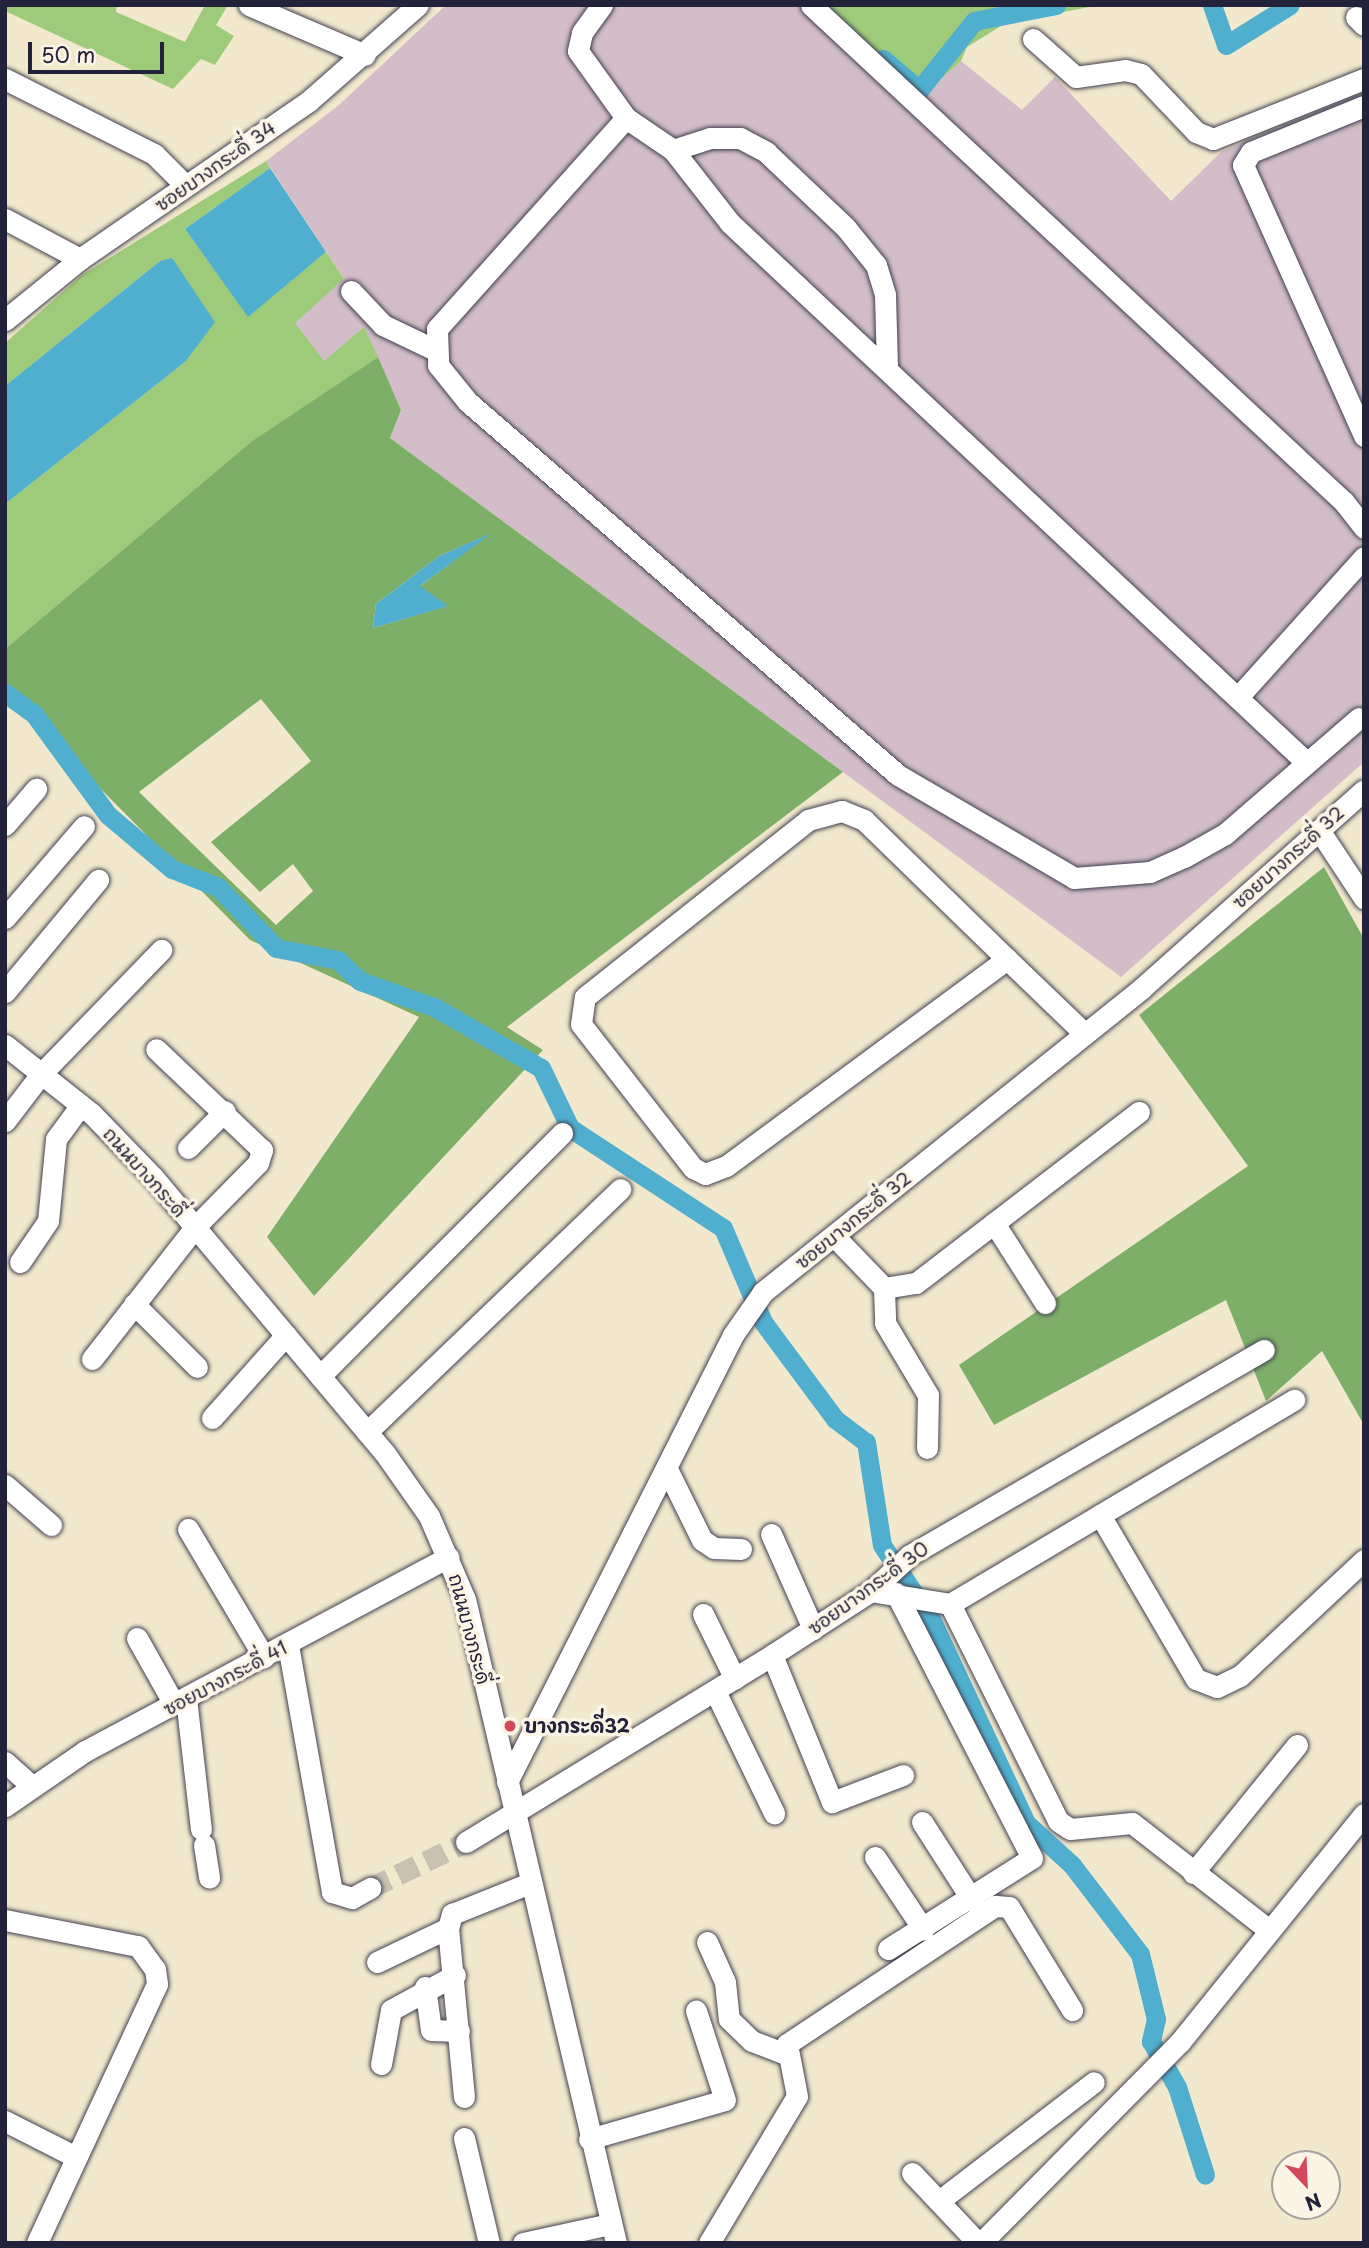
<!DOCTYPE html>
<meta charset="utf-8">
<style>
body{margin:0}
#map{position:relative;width:1369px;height:2248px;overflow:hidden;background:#f2e8cd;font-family:"Playpen Sans","Playpen Sans Thai",sans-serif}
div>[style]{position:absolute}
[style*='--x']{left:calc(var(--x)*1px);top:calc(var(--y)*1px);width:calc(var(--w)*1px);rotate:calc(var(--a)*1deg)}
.industrial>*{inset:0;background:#d2bdc8}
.green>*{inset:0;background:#9ecb79}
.forest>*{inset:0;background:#7eaf69}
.water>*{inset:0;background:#50afce}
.canal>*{height:19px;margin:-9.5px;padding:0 9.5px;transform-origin:9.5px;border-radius:9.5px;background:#50afce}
.minor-tunnel>*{height:21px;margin-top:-10.5px;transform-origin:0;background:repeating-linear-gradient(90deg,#c8c0b0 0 21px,transparent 0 31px)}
.roads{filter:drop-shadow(0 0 2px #414051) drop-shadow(0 0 2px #414051)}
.minor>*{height:21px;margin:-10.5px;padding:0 10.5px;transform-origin:10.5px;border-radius:10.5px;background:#fff}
.dots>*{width:19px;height:19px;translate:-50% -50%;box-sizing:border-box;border:4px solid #fcf5e5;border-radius:50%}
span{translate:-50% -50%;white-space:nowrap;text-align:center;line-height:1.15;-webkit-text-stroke:7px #fcf5e5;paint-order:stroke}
.street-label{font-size:19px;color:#22223b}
.poi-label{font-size:19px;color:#22223b;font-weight:700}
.left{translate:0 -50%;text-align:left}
.frame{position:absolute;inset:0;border:7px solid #22223b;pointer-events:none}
.north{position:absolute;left:1271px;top:2150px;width:70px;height:70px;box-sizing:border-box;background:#fcf5e5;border:2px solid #a5a1a1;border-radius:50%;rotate:157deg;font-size:19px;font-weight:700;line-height:28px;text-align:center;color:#22223b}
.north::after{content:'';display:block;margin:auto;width:24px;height:32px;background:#d1495b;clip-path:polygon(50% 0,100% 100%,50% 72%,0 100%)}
.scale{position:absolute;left:28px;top:42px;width:136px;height:32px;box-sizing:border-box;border:4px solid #22223b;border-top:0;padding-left:9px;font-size:21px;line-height:24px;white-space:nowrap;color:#22223b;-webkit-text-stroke:5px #fcf5e5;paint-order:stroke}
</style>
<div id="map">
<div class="industrial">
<div style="clip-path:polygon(446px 5px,813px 5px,920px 98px,961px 61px,1022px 110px,1055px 77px,1171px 201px,1221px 152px,1364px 92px,1364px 762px,1121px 977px,390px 438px,401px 410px,364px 327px,324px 362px,294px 323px,344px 279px,266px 161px,339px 105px)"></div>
</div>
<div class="green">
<div style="clip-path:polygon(5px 5px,117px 5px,116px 12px,185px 42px,205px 5px,228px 5px,216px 25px,234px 36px,215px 65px,201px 59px,173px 89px,5px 11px)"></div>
<div style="clip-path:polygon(813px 5px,1100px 5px,1006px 23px,967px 47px,961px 61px,920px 98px)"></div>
<div style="clip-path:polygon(266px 161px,270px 168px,185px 229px,248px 316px,326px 252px,344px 279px,295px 323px,324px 361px,364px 327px,378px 357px,252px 441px,5px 649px,5px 504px,185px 362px,160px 261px,5px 386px,5px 343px,82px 275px)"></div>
</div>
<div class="forest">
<div style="clip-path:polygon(evenodd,378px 357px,401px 410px,390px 438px,843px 772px,507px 1027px,543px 1050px,314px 1296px,267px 1237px,419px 1017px,250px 940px,5px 692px,5px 649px,252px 441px,378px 357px,488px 535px,419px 587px,447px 606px,373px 628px,376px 604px,439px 556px,488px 535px,378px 357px,261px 699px,311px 761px,211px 842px,260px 892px,293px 864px,313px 891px,276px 925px,139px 792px,261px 699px)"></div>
<div style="clip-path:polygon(1324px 867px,1364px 939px,1364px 1425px,1322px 1351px,1266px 1401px,1226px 1300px,994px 1425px,959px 1365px,1248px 1166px,1139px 1015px)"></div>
</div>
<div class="water">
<div style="clip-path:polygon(270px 168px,326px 252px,248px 317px,185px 229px)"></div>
<div style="clip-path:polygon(172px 258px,215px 322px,185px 362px,5px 504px,5px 386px,160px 261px)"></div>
<div style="clip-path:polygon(492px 533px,420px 586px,448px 606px,373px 628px,376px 604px,439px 556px)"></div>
</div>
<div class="canal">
<div style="--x:1212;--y:5;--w:42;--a:70.7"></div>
<div style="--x:1226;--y:45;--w:75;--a:-32"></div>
<div style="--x:883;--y:59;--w:48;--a:40.7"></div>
<div style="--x:919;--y:90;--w:88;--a:-51.4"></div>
<div style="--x:974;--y:21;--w:84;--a:-11"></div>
<div style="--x:5;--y:693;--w:36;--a:36"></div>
<div style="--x:34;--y:714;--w:125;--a:53.8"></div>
<div style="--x:108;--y:815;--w:84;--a:40.2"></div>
<div style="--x:172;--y:869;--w:49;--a:21.4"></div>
<div style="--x:218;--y:887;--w:84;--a:46.4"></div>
<div style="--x:276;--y:948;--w:63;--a:11"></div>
<div style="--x:338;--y:960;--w:30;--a:44"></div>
<div style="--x:360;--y:981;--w:78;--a:19.4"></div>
<div style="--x:434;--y:1007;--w:123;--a:29.7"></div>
<div style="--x:541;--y:1068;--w:67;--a:64.2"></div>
<div style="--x:570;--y:1128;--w:183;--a:33.2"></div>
<div style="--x:723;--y:1228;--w:102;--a:66.9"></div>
<div style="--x:763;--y:1322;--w:121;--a:53.4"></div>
<div style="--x:835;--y:1419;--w:39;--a:37"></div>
<div style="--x:866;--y:1442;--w:104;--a:81.2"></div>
<div style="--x:882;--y:1545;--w:89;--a:56.5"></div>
<div style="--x:931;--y:1619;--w:225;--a:65"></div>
<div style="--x:1026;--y:1823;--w:62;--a:42.4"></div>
<div style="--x:1072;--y:1865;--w:112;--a:52.6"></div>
<div style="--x:1140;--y:1954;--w:67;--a:76.2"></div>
<div style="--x:1156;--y:2019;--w:23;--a:103"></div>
<div style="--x:1151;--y:2041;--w:53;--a:60.5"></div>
<div style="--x:1177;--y:2087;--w:92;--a:72.3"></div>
</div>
<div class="minor-tunnel">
<div style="--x:370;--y:1888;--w:106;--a:-25.6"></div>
</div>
<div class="roads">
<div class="minor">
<div style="--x:249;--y:5;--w:126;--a:23.3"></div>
<div style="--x:602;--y:5;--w:34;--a:126"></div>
<div style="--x:582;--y:33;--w:18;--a:103"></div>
<div style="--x:578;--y:51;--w:82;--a:54.4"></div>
<div style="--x:626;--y:118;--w:283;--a:131.9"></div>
<div style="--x:437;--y:329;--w:36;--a:88"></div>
<div style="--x:438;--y:365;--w:48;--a:51"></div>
<div style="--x:468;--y:402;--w:569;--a:40.94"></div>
<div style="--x:898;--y:775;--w:204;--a:30.3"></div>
<div style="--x:1074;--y:878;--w:76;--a:-4.5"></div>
<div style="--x:1150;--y:872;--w:37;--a:-24"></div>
<div style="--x:1184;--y:857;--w:47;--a:-29.3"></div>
<div style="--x:1225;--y:834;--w:177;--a:-40.9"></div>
<div style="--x:811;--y:5;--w:729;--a:43"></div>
<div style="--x:1344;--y:502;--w:33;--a:52"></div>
<div style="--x:1356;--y:17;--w:11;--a:45"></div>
<div style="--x:1033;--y:39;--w:57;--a:41.5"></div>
<div style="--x:1076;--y:77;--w:49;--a:-8.1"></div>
<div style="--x:1125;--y:70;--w:16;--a:14"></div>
<div style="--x:1141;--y:74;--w:80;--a:46.5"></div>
<div style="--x:1196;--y:132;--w:18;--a:22"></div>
<div style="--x:1213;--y:139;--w:162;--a:-21.7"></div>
<div style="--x:5;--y:79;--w:167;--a:26.7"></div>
<div style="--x:154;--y:154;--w:45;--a:45"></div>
<div style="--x:1364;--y:106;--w:122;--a:157.8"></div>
<div style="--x:1251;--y:152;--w:15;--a:122"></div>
<div style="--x:1243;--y:165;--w:297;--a:65.9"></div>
<div style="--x:626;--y:118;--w:57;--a:34.2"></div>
<div style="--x:673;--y:150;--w:93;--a:52"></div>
<div style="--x:730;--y:223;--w:790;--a:43.1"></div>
<div style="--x:673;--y:150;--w:39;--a:-18"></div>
<div style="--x:710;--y:138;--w:30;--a:0"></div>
<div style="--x:740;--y:138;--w:30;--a:28"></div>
<div style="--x:766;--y:152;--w:110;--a:43.5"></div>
<div style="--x:846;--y:228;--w:48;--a:51"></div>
<div style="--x:876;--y:265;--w:31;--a:73"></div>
<div style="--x:885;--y:295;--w:73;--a:88.4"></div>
<div style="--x:5;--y:219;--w:85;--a:28.1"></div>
<div style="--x:351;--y:291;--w:47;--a:46.7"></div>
<div style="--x:383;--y:325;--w:55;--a:25.6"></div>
<div style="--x:5;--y:320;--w:97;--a:-39.1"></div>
<div style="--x:80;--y:259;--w:278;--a:-34.6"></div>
<div style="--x:309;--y:101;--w:145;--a:-41.4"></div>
<div style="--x:1238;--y:697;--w:188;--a:-48"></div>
<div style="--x:5;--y:825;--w:48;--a:-49.3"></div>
<div style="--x:1319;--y:830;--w:82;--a:56.5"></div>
<div style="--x:5;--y:918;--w:121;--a:-49.3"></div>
<div style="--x:1007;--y:959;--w:349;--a:143.6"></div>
<div style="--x:726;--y:1166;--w:22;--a:159"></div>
<div style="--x:705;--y:1174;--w:13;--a:-153"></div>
<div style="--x:693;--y:1168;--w:182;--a:-127.9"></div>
<div style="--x:581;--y:1024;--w:27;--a:-82"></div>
<div style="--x:585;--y:997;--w:285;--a:-38.4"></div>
<div style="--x:808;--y:820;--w:35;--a:-15"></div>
<div style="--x:842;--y:811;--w:24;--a:22"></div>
<div style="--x:864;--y:820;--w:199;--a:44.2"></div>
<div style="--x:1007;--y:959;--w:108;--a:43.9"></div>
<div style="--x:5;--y:992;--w:146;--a:-50.3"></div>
<div style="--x:5;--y:1045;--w:111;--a:38.4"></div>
<div style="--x:92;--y:1114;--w:88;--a:45.9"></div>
<div style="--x:153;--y:1177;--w:359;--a:50"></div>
<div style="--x:384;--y:1452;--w:78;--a:54.9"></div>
<div style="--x:429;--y:1516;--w:90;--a:66.6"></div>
<div style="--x:465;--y:1599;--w:661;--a:76.8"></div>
<div style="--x:5;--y:1121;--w:59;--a:-52.5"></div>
<div style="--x:41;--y:1074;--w:173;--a:-45.9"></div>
<div style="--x:188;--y:1148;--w:52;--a:-45"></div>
<div style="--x:994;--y:1223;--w:95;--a:57.5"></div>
<div style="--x:834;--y:1236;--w:72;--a:46.1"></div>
<div style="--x:884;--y:1288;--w:32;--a:-9"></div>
<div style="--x:916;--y:1283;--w:281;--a:-37.5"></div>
<div style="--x:20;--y:1262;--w:50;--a:-55.7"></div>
<div style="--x:48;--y:1221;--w:82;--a:-84.4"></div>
<div style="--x:56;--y:1139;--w:42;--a:-53.7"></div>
<div style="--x:884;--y:1288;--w:35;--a:88"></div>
<div style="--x:885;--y:1323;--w:84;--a:59.2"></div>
<div style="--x:928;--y:1395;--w:53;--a:91.1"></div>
<div style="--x:134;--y:1304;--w:89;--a:45"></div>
<div style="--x:92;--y:1359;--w:167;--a:-52"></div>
<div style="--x:195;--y:1227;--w:90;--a:-45.5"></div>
<div style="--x:258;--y:1163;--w:14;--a:-73"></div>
<div style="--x:262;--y:1150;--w:146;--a:-136.4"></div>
<div style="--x:320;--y:1376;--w:343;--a:-45.1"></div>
<div style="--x:212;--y:1418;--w:111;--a:-48.3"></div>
<div style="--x:367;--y:1432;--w:351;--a:-43.8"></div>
<div style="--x:667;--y:1469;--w:79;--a:63.8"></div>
<div style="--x:702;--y:1540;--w:14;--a:34"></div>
<div style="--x:714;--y:1548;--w:27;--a:2"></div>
<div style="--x:5;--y:1485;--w:61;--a:41"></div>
<div style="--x:1100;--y:1515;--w:226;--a:-30.7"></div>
<div style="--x:188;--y:1529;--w:149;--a:59.3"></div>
<div style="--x:771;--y:1534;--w:104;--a:66.1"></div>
<div style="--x:871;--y:1591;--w:80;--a:9.3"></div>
<div style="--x:950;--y:1604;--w:242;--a:63.5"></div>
<div style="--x:1058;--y:1821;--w:14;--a:34"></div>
<div style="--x:1070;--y:1829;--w:62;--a:-5.5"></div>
<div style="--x:1132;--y:1823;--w:174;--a:38"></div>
<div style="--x:950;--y:1604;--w:174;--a:-30.7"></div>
<div style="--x:1100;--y:1515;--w:190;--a:59.7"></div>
<div style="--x:1196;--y:1679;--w:22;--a:21"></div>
<div style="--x:1217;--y:1687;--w:25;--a:-26"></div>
<div style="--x:1240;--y:1676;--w:170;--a:-43.1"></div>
<div style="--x:703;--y:1614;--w:72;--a:63.8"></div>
<div style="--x:137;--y:1638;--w:76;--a:60.7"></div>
<div style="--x:288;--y:1645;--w:251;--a:79.9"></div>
<div style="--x:332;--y:1892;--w:21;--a:17"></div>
<div style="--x:352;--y:1898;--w:21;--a:-29"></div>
<div style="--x:772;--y:1655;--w:159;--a:67.8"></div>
<div style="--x:832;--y:1802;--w:76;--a:-20.8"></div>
<div style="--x:715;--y:1691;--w:136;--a:64.2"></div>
<div style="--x:186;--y:1698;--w:132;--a:83.5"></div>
<div style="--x:5;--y:1762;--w:36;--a:42"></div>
<div style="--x:507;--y:1782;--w:501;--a:-63.18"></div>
<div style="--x:733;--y:1335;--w:52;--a:-55.1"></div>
<div style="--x:763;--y:1292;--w:486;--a:-38.7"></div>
<div style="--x:1142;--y:988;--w:297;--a:-41.7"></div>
<div style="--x:5;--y:1806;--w:97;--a:-34.5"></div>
<div style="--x:85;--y:1751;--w:412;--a:-28.1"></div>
<div style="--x:922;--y:1822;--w:93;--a:57.3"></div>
<div style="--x:466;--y:1842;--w:359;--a:-31.4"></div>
<div style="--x:772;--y:1655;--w:118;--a:-32.9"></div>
<div style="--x:871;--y:1591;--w:53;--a:-42.7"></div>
<div style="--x:910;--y:1555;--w:409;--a:-30.1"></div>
<div style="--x:204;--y:1845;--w:33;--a:81"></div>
<div style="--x:875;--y:1857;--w:87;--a:56.3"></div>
<div style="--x:1193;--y:1873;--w:165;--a:-50.9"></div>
<div style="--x:5;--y:1920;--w:136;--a:11.1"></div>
<div style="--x:138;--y:1946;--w:29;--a:54"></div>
<div style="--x:155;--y:1969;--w:15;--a:82"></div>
<div style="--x:157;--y:1984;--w:285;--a:114.9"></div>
<div style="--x:707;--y:1942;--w:44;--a:65.8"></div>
<div style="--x:725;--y:1982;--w:37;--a:84"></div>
<div style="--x:729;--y:2019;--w:32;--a:44"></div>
<div style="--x:752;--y:2041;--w:34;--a:21"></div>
<div style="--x:888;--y:1949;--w:170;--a:-32.3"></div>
<div style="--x:1032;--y:1858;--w:298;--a:-117.2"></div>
<div style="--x:377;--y:1962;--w:79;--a:-25.6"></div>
<div style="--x:425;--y:1987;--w:43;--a:82.1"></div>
<div style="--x:431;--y:2030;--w:28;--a:2"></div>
<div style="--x:381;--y:2064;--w:55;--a:-79.5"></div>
<div style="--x:391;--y:2010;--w:73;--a:-28.7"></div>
<div style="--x:464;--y:2097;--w:170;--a:-95.4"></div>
<div style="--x:448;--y:1928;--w:15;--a:-74"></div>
<div style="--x:452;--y:1914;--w:84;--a:-21.7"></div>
<div style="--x:5;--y:2121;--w:77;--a:26.9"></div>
<div style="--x:464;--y:2138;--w:108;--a:76.6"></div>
<div style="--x:589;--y:2139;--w:141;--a:-16"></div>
<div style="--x:725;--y:2100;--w:94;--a:-108"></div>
<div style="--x:912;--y:2173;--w:96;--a:46.7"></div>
<div style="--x:939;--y:2201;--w:195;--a:-37.5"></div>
<div style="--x:523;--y:2243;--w:89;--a:-12.3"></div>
<div style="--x:709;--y:2243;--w:171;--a:-59.1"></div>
<div style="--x:797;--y:2096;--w:53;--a:-100.9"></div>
<div style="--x:787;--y:2044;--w:250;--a:-33.6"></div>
<div style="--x:995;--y:1906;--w:14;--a:4"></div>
<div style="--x:1009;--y:1907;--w:121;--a:58.5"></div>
<div style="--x:981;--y:2243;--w:283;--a:-45.3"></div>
<div style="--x:1180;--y:2042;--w:293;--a:-51.1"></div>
</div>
</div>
<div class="dots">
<div style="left:510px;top:1726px;background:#d1495b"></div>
</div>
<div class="street-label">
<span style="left:215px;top:166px;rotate:-35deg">ซอยบางกระดี่ 34</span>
<span style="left:1288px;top:857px;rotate:-42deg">ซอยบางกระดี่ 32</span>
<span style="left:145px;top:1172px;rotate:48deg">ถนนบางกระดี่</span>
<span style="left:853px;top:1220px;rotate:-39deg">ซอยบางกระดี่ 32</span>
<span style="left:868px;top:1588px;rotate:-36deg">ซอยบางกระดี่ 30</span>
<span style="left:470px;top:1629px;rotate:75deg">ถนนบางกระดี่</span>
<span style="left:225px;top:1678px;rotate:-28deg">ซอยบางกระดี่ 41</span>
</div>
<div class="poi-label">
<span class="left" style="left:524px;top:1726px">บางกระดี่32</span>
</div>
<div class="frame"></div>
<div class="north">N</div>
<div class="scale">50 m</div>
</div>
